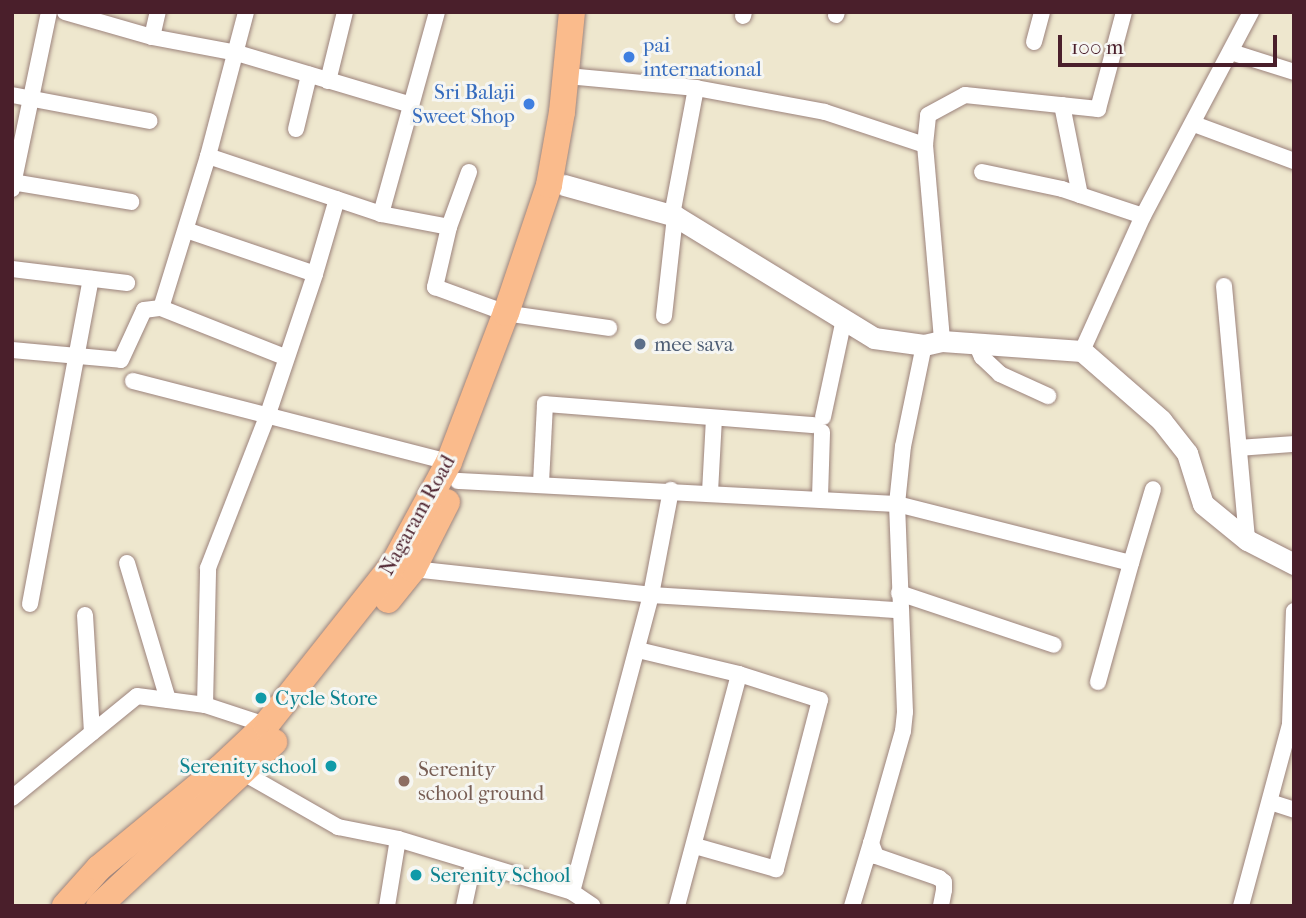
<!DOCTYPE html>
<style>
body{margin:0}
#map{position:relative;width:1306px;height:918px;overflow:hidden;background:#eee7ce;font-family:"IM FELL French Canon",serif}
div>[style]{position:absolute}
[style*='--x']{left:calc(var(--x)*1px);top:calc(var(--y)*1px);width:calc(var(--w)*1px);rotate:calc(var(--a)*1deg)}
.roads{filter:drop-shadow(0 0 2px #9c837c) drop-shadow(0 0 2px #9c837c)}
.minor>*{height:16px;margin:-8px;padding:0 8px;transform-origin:8px;border-radius:8px;background:#fff}
.tertiary>*{height:21px;margin:-10.5px;padding:0 10.5px;transform-origin:10.5px;border-radius:10.5px;background:#fff}
.primary>*{height:26px;margin:-13px;padding:0 13px;transform-origin:13px;border-radius:13px;background:#fabb8c}
.dots>*{width:19px;height:19px;translate:-50% -50%;box-sizing:border-box;border:4px solid #f6f6f2;border-radius:50%}
span{translate:-50% -50%;white-space:nowrap;text-align:center;line-height:1.15;-webkit-text-stroke:6px #f6f6f2;paint-order:stroke}
.shop-label{font-size:21px;color:#366cbe}
.left{translate:0 -50%;text-align:left}
.right{translate:-100% -50%;text-align:right}
.service-label{font-size:21px;color:#4e5e75}
.street-label{font-size:21px;color:#4a1f2b}
.culture-label{font-size:21px;color:#0d838f}
.education-label{font-size:21px;color:#785e54}
.frame{position:absolute;inset:0;border:14px solid #4a1f2b;pointer-events:none}
.scale{position:absolute;left:1058px;top:35px;width:219px;height:32px;box-sizing:border-box;border:4px solid #4a1f2b;border-top:0;padding-left:9px;font-size:21px;line-height:24px;white-space:nowrap;color:#4a1f2b;-webkit-text-stroke:5px #f6f6f2;paint-order:stroke}
</style>
<div id="map">
<div class="roads">
<div class="minor">
<div style="--x:65;--y:12;--w:91;--a:16"></div>
<div style="--x:152;--y:37;--w:86;--a:10.7"></div>
<div style="--x:237;--y:53;--w:182;--a:16.6"></div>
<div style="--x:836;--y:15;--w:3;--a:-72"></div>
<div style="--x:743;--y:16;--w:4;--a:-76"></div>
<div style="--x:152;--y:37;--w:26;--a:-77"></div>
<div style="--x:1034;--y:42;--w:31;--a:-75"></div>
<div style="--x:1231;--y:52;--w:66;--a:17.6"></div>
<div style="--x:578;--y:77;--w:119;--a:5.3"></div>
<div style="--x:696;--y:88;--w:131;--a:10.5"></div>
<div style="--x:825;--y:112;--w:105;--a:18.3"></div>
<div style="--x:925;--y:145;--w:197;--a:85"></div>
<div style="--x:328;--y:81;--w:71;--a:-76.2"></div>
<div style="--x:12;--y:95;--w:140;--a:10.7"></div>
<div style="--x:1062;--y:105;--w:92;--a:78.7"></div>
<div style="--x:1194;--y:124;--w:107;--a:20.3"></div>
<div style="--x:296;--y:129;--w:56;--a:-76.5"></div>
<div style="--x:925;--y:145;--w:30;--a:-84"></div>
<div style="--x:928;--y:115;--w:42;--a:-28.4"></div>
<div style="--x:965;--y:95;--w:134;--a:6"></div>
<div style="--x:1098;--y:109;--w:100;--a:-75"></div>
<div style="--x:208;--y:156;--w:182;--a:18.5"></div>
<div style="--x:381;--y:214;--w:69;--a:10.8"></div>
<div style="--x:469;--y:172;--w:59;--a:110"></div>
<div style="--x:449;--y:227;--w:62;--a:103.1"></div>
<div style="--x:435;--y:287;--w:76;--a:20.1"></div>
<div style="--x:982;--y:172;--w:82;--a:12"></div>
<div style="--x:1062;--y:189;--w:85;--a:18.4"></div>
<div style="--x:12;--y:182;--w:121;--a:9.5"></div>
<div style="--x:12;--y:189;--w:181;--a:-78.2"></div>
<div style="--x:381;--y:214;--w:210;--a:-74.5"></div>
<div style="--x:672;--y:215;--w:129;--a:-79.3"></div>
<div style="--x:186;--y:230;--w:136;--a:18.8"></div>
<div style="--x:12;--y:269;--w:116;--a:6.9"></div>
<div style="--x:1224;--y:286;--w:255;--a:84.8"></div>
<div style="--x:161;--y:308;--w:159;--a:-72.8"></div>
<div style="--x:208;--y:156;--w:149;--a:-75.2"></div>
<div style="--x:518;--y:315;--w:92;--a:8.1"></div>
<div style="--x:664;--y:316;--w:101;--a:-83.7"></div>
<div style="--x:976;--y:343;--w:15;--a:67"></div>
<div style="--x:982;--y:357;--w:25;--a:43"></div>
<div style="--x:1000;--y:374;--w:53;--a:24.6"></div>
<div style="--x:924;--y:345;--w:103;--a:101.7"></div>
<div style="--x:903;--y:446;--w:58;--a:95.9"></div>
<div style="--x:897;--y:504;--w:208;--a:87.8"></div>
<div style="--x:905;--y:712;--w:19;--a:96"></div>
<div style="--x:903;--y:731;--w:116;--a:105.9"></div>
<div style="--x:871;--y:843;--w:14;--a:69"></div>
<div style="--x:876;--y:856;--w:67;--a:19.2"></div>
<div style="--x:939;--y:878;--w:6;--a:39"></div>
<div style="--x:944;--y:882;--w:8;--a:90"></div>
<div style="--x:944;--y:890;--w:16;--a:101"></div>
<div style="--x:12;--y:350;--w:109;--a:5.2"></div>
<div style="--x:121;--y:360;--w:55;--a:-65.3"></div>
<div style="--x:144;--y:310;--w:17;--a:-7"></div>
<div style="--x:161;--y:308;--w:133;--a:21.6"></div>
<div style="--x:1082;--y:351;--w:148;--a:-65.7"></div>
<div style="--x:1143;--y:216;--w:231;--a:-62.1"></div>
<div style="--x:133;--y:381;--w:326;--a:14.4"></div>
<div style="--x:823;--y:417;--w:100;--a:-77.9"></div>
<div style="--x:1239;--y:448;--w:55;--a:-4.2"></div>
<div style="--x:458;--y:481;--w:440;--a:3"></div>
<div style="--x:897;--y:504;--w:241;--a:14.2"></div>
<div style="--x:1131;--y:563;--w:77;--a:-73.4"></div>
<div style="--x:541;--y:483;--w:79;--a:-87.1"></div>
<div style="--x:545;--y:404;--w:269;--a:4.5"></div>
<div style="--x:710;--y:492;--w:74;--a:-86.9"></div>
<div style="--x:820;--y:497;--w:65;--a:-88.2"></div>
<div style="--x:127;--y:563;--w:143;--a:73.3"></div>
<div style="--x:413;--y:569;--w:239;--a:6.2"></div>
<div style="--x:651;--y:595;--w:248;--a:3.5"></div>
<div style="--x:899;--y:593;--w:163;--a:18.5"></div>
<div style="--x:30;--y:604;--w:331;--a:-79.4"></div>
<div style="--x:85;--y:615;--w:118;--a:86.6"></div>
<div style="--x:638;--y:650;--w:104;--a:13.4"></div>
<div style="--x:739;--y:674;--w:85;--a:17.8"></div>
<div style="--x:820;--y:700;--w:175;--a:104.6"></div>
<div style="--x:776;--y:869;--w:84;--a:-164.1"></div>
<div style="--x:1098;--y:682;--w:123;--a:-74.5"></div>
<div style="--x:205;--y:705;--w:137;--a:-88.7"></div>
<div style="--x:208;--y:568;--w:162;--a:-68.7"></div>
<div style="--x:267;--y:417;--w:151;--a:-71.4"></div>
<div style="--x:315;--y:274;--w:78;--a:-73.7"></div>
<div style="--x:242;--y:772;--w:111;--a:29.8"></div>
<div style="--x:338;--y:827;--w:61;--a:11.3"></div>
<div style="--x:398;--y:839;--w:182;--a:16.9"></div>
<div style="--x:572;--y:892;--w:25;--a:34"></div>
<div style="--x:12;--y:798;--w:161;--a:-39.2"></div>
<div style="--x:137;--y:696;--w:69;--a:7.5"></div>
<div style="--x:205;--y:705;--w:64;--a:18.2"></div>
<div style="--x:1270;--y:802;--w:25;--a:18"></div>
<div style="--x:572;--y:892;--w:307;--a:-75.1"></div>
<div style="--x:651;--y:595;--w:107;--a:-79.2"></div>
<div style="--x:387;--y:906;--w:68;--a:-80.7"></div>
<div style="--x:464;--y:906;--w:43;--a:-77.9"></div>
<div style="--x:677;--y:906;--w:240;--a:-75"></div>
<div style="--x:852;--y:906;--w:66;--a:-73.2"></div>
<div style="--x:1241;--y:906;--w:188;--a:-74.9"></div>
<div style="--x:1290;--y:724;--w:113;--a:-88"></div>
</div>
<div class="tertiary">
<div style="--x:564;--y:185;--w:115;--a:15.6"></div>
<div style="--x:675;--y:216;--w:233;--a:31.5"></div>
<div style="--x:874;--y:338;--w:50;--a:8"></div>
<div style="--x:924;--y:345;--w:18;--a:-13"></div>
<div style="--x:942;--y:341;--w:140;--a:4.1"></div>
<div style="--x:1082;--y:351;--w:105;--a:41.1"></div>
<div style="--x:1161;--y:420;--w:42;--a:51.8"></div>
<div style="--x:1187;--y:453;--w:53;--a:72.6"></div>
<div style="--x:1203;--y:504;--w:57;--a:39.3"></div>
<div style="--x:1247;--y:540;--w:53;--a:27.1"></div>
</div>
<div class="primary">
<div style="--x:388;--y:600;--w:40;--a:-51"></div>
<div style="--x:413;--y:569;--w:75;--a:-63.1"></div>
<div style="--x:65;--y:906;--w:51;--a:-48.2"></div>
<div style="--x:99;--y:868;--w:157;--a:-39.6"></div>
<div style="--x:220;--y:768;--w:63;--a:-43.1"></div>
<div style="--x:266;--y:725;--w:204;--a:-51.6"></div>
<div style="--x:393;--y:565;--w:117;--a:-61.5"></div>
<div style="--x:449;--y:462;--w:160;--a:-69.1"></div>
<div style="--x:506;--y:313;--w:135;--a:-71.4"></div>
<div style="--x:549;--y:185;--w:74;--a:-79.9"></div>
<div style="--x:562;--y:112;--w:100;--a:-84.3"></div>
<div style="--x:99;--y:906;--w:240;--a:-43.1"></div>
</div>
</div>
<div class="dots">
<div style="left:629px;top:57px;background:#3f7fe0"></div>
<div style="left:529px;top:104px;background:#3f7fe0"></div>
<div style="left:640px;top:344px;background:#5c6f8a"></div>
<div style="left:261px;top:698px;background:#0f9aa8"></div>
<div style="left:331px;top:766px;background:#0f9aa8"></div>
<div style="left:404px;top:781px;background:#8d6e63"></div>
<div style="left:416px;top:875px;background:#0f9aa8"></div>
</div>
<div class="shop-label">
<span class="left" style="left:643px;top:57px">pai<br>international</span>
<span class="right" style="left:515px;top:104px">Sri Balaji<br>Sweet Shop</span>
</div>
<div class="service-label">
<span class="left" style="left:654px;top:344px">mee sava</span>
</div>
<div class="street-label">
<span style="left:417px;top:515px;rotate:-61deg">Nagaram Road</span>
</div>
<div class="culture-label">
<span class="left" style="left:275px;top:698px">Cycle Store</span>
<span class="right" style="left:317px;top:766px">Serenity school</span>
<span class="left" style="left:430px;top:875px">Serenity School</span>
</div>
<div class="education-label">
<span class="left" style="left:418px;top:781px">Serenity<br>school ground</span>
</div>
<div class="frame"></div>
<div class="scale">100 m</div>
</div>
